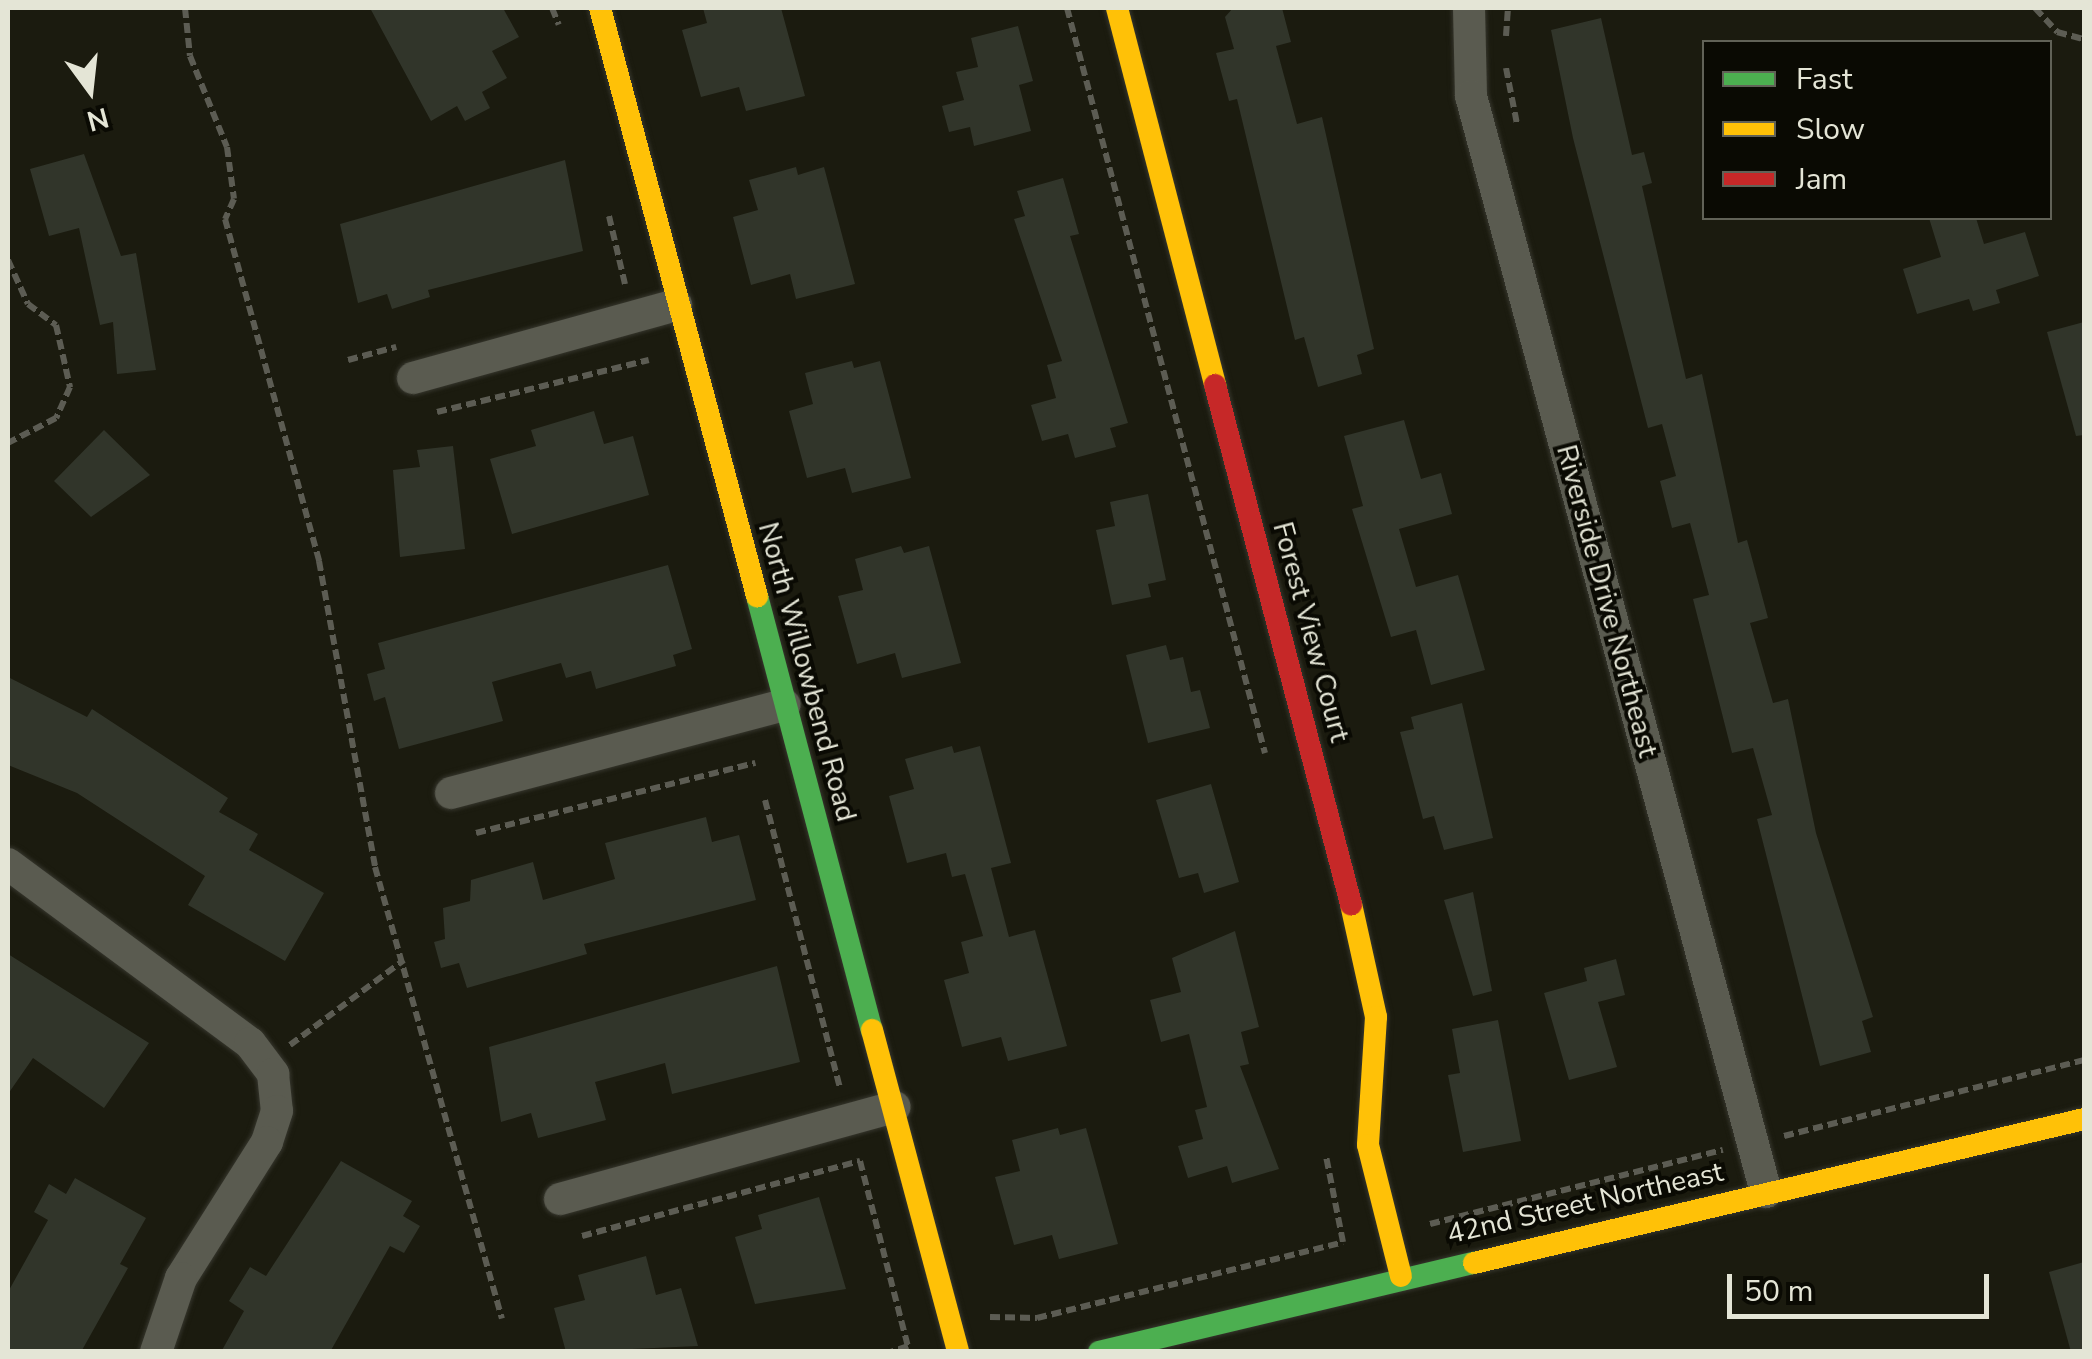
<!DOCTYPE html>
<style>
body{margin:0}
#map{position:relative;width:2092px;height:1359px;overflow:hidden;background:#1b1b0f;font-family:"Nunito Sans",sans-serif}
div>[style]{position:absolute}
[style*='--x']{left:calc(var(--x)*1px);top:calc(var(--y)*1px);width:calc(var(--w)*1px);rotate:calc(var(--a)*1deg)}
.building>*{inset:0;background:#31352a}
.path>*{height:6px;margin-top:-3px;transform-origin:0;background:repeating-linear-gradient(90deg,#5c5c53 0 10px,transparent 0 15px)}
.roads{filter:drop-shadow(0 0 2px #36362d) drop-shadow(0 0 2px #36362d)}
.street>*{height:32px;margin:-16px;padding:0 16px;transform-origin:16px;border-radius:16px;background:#5a5b50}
.fast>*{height:22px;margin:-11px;padding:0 11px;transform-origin:11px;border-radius:11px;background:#4caf50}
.slow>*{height:22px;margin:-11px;padding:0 11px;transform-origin:11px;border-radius:11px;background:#ffc107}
.jam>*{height:22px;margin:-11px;padding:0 11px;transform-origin:11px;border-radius:11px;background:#c62828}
span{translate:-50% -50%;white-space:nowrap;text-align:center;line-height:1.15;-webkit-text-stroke:8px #0a0a03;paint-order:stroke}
.street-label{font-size:28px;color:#e4e5d6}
.frame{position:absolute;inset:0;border:10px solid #e4e5d6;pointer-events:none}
.legend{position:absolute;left:1702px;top:40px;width:350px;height:180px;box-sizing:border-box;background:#0a0a03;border:2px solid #616257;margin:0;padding:12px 18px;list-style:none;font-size:30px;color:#e4e5d6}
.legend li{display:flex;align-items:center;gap:20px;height:50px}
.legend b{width:50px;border:2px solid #616257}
.north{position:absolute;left:40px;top:40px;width:100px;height:100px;-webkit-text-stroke:8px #0a0a03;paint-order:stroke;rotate:165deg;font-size:28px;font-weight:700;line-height:40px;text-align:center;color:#e4e5d6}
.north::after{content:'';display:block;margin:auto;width:35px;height:45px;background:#e4e5d6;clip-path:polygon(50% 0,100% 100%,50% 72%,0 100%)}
.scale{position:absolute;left:1727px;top:1274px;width:262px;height:45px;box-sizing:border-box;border:5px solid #e4e5d6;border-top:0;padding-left:12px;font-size:30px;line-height:35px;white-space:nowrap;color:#e4e5d6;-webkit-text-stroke:8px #0a0a03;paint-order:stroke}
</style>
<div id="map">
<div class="building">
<div style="clip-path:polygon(370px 8px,503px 8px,519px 37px,492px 51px,507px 78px,482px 92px,490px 108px,465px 121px,457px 106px,431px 121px)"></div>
<div style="clip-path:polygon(703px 8px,781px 8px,805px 96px,746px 111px,739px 87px,701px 97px,682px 30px,707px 23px)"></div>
<div style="clip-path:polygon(1233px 8px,1282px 8px,1291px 42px,1276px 46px,1297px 124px,1322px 117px,1374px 349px,1357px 355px,1362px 374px,1318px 387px,1304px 337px,1295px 340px,1237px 99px,1229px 101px,1216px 53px,1234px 49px,1225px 17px)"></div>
<div style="clip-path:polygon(1601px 18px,1632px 155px,1644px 152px,1652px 183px,1642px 186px,1686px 379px,1702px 374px,1738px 543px,1747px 540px,1768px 618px,1750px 623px,1773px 703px,1788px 699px,1816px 833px,1873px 1017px,1862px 1021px,1871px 1052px,1820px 1066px,1757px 819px,1772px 815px,1753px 748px,1732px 753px,1693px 599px,1709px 595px,1690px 523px,1672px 528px,1660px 481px,1676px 476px,1662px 424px,1648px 428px,1573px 138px,1551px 30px)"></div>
<div style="clip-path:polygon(1018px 26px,1033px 81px,1019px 85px,1031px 131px,974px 146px,970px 127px,949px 132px,942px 106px,964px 100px,956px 72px,978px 67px,971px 38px)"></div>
<div style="clip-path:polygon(84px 154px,121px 256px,136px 253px,156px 370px,117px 374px,113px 322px,100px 325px,79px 228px,49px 236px,30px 169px)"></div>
<div style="clip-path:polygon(565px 160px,583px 251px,428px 290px,430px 297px,392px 309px,387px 294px,358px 303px,340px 224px)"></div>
<div style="clip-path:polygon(796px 167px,798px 175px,824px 167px,855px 284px,796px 299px,790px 274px,751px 285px,733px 217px,758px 210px,749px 180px)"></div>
<div style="clip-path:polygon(1063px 178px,1079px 234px,1070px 236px,1128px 423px,1110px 428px,1116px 447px,1075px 458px,1068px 434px,1042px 441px,1031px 405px,1056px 398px,1047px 365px,1062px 361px,1014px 219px,1025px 216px,1017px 191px)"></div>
<div style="clip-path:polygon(1929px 218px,1976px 218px,1984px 244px,2025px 232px,2039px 276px,1996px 290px,2000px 303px,1973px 311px,1969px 299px,1917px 314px,1903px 269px,1941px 257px)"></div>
<div style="clip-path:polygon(2084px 322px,2084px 435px,2076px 436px,2047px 332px)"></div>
<div style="clip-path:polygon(852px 361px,854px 368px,880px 361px,911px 478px,852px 493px,845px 468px,807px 478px,789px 411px,813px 404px,805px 373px)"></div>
<div style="clip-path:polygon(594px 411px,604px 444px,633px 436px,649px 495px,512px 534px,490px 459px,536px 446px,531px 430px)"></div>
<div style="clip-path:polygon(1404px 420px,1421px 479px,1441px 473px,1452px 514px,1399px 529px,1416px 587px,1458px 575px,1485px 670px,1431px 685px,1416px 630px,1391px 637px,1352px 509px,1363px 506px,1344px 436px)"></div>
<div style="clip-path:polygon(104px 430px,150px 475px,91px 517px,54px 481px)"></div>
<div style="clip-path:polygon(453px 446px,465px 549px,400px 557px,393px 470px,420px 467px,417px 450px)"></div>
<div style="clip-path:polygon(1148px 494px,1166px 580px,1148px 584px,1151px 597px,1112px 605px,1096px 530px,1115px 526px,1110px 502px)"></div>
<div style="clip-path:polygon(901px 546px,904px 553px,929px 546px,961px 663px,902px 678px,895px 653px,857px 664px,838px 596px,863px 590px,855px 559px)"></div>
<div style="clip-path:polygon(668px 565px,692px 649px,673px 655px,676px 666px,596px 689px,591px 671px,566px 678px,561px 663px,492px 682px,503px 721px,399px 749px,385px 697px,374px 701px,367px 674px,385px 669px,378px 643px)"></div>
<div style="clip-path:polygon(1166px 645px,1170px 660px,1183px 657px,1191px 692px,1200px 690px,1210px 728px,1148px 743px,1126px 655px)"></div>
<div style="clip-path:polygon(8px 677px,87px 717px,92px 709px,228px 798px,219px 812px,258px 834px,249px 850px,324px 893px,285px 961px,188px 905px,205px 876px,77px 793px,8px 765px)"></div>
<div style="clip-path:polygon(1462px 703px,1493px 838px,1444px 850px,1434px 816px,1423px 819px,1400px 732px,1414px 729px,1411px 717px)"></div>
<div style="clip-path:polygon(952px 746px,954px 753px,980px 746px,1011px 863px,991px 868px,1009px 937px,1035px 930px,1067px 1046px,1008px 1061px,1001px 1037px,962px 1047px,944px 980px,969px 973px,961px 942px,983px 936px,965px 874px,952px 877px,946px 853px,907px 863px,889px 796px,914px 789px,905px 759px)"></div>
<div style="clip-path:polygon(1211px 784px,1239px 882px,1204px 893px,1198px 873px,1179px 878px,1156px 800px)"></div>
<div style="clip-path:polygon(706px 817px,712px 842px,739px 835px,756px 900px,584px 944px,587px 954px,467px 988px,459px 963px,441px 968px,434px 942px,445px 939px,443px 908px,470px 901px,471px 880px,533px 862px,543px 900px,615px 879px,605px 843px)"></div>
<div style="clip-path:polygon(1473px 892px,1492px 991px,1473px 996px,1444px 900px)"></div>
<div style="clip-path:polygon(1235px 931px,1259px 1027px,1241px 1032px,1249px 1064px,1240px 1066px,1279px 1169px,1232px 1183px,1227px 1166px,1188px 1178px,1178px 1146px,1203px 1139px,1195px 1110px,1207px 1107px,1189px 1034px,1161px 1042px,1150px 1000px,1181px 992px,1172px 958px)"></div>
<div style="clip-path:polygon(8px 954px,149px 1043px,104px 1108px,33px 1058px,8px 1094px)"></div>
<div style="clip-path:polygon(1616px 959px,1625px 995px,1598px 1002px,1617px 1067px,1569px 1080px,1544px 993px,1587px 981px,1584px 968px)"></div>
<div style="clip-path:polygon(777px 966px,800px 1062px,672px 1094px,665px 1063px,595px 1082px,606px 1120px,538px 1138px,531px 1113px,501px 1122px,489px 1047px)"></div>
<div style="clip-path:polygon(1498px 1020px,1521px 1141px,1463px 1152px,1448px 1075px,1460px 1073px,1452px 1029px)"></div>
<div style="clip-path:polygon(1058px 1128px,1060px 1135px,1086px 1128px,1118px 1244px,1059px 1259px,1052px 1235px,1014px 1245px,995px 1177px,1020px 1171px,1012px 1140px)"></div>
<div style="clip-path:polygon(341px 1161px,412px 1201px,403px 1216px,420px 1226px,404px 1253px,390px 1246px,330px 1352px,221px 1352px,244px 1311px,229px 1301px,250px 1267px,266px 1276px)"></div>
<div style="clip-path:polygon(75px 1178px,146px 1218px,120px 1264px,128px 1268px,81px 1352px,8px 1352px,8px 1292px,48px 1220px,34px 1212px,49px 1184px,66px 1194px)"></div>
<div style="clip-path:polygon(819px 1197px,846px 1289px,755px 1304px,735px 1237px,762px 1229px,758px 1215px)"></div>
<div style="clip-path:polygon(646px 1256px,656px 1295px,681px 1288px,698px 1346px,566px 1352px,554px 1308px,585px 1300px,578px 1275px)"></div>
<div style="clip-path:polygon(2084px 1262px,2084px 1352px,2071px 1352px,2049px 1272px)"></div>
</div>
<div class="path">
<div style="--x:185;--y:8;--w:48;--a:84.1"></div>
<div style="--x:190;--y:56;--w:98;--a:67.9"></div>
<div style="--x:227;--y:147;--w:52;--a:82.3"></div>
<div style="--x:234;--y:199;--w:22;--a:114"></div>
<div style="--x:225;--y:219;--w:355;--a:74.6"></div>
<div style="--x:319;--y:561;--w:311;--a:79.6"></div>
<div style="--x:375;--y:867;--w:469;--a:74.3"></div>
<div style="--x:552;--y:8;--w:18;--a:68"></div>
<div style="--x:1067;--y:8;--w:771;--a:75.12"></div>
<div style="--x:2035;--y:8;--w:33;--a:47"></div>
<div style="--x:2057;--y:32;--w:28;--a:15"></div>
<div style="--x:1506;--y:36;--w:28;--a:-86"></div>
<div style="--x:1506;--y:68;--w:57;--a:78.9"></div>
<div style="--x:609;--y:216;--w:70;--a:76.8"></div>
<div style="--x:8;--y:260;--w:48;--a:65.6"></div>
<div style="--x:28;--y:304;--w:35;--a:37"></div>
<div style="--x:56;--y:325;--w:64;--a:77.3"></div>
<div style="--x:70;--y:387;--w:34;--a:114"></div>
<div style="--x:56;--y:418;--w:54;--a:152.5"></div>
<div style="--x:348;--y:360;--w:50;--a:-15.2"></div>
<div style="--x:437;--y:412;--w:218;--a:-13.8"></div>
<div style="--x:765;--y:800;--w:297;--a:75.4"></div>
<div style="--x:476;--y:833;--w:288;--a:-14.1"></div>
<div style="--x:290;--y:1045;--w:142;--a:-36.7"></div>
<div style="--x:1784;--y:1136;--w:309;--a:-14.2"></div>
<div style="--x:1430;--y:1224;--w:302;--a:-14.2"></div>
<div style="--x:582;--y:1236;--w:288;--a:-15.1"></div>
<div style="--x:860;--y:1161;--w:191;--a:75.5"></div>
<div style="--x:908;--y:1346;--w:18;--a:161"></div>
<div style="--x:990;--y:1317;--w:47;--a:1.2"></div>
<div style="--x:1037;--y:1318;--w:315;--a:-13.9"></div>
<div style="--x:1343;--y:1242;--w:88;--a:-101.2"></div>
</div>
<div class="roads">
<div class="street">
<div style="--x:1469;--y:8;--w:88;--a:88.7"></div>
<div style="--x:1471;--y:96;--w:1135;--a:74.94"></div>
<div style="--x:413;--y:378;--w:273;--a:-15.5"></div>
<div style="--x:451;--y:793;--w:345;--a:-14.8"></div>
<div style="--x:8;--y:864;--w:301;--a:36.5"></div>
<div style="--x:250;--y:1043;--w:39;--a:53"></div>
<div style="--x:273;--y:1074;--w:37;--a:84"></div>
<div style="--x:277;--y:1111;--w:33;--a:108"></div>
<div style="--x:267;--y:1142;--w:161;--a:122.3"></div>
<div style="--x:181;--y:1278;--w:78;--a:108.7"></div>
<div style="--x:560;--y:1199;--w:347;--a:-15.4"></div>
</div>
<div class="fast">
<div style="--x:757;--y:596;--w:449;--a:75.2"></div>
<div style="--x:1099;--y:1352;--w:385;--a:-13.4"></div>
</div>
<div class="slow">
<div style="--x:600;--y:8;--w:609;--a:75.05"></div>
<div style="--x:1117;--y:8;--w:390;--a:75.4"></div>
<div style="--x:1351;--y:904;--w:116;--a:77.5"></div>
<div style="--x:1376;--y:1017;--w:128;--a:93.6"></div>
<div style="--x:1368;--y:1145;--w:135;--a:75.9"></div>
<div style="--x:872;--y:1030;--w:333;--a:75"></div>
<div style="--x:1474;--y:1263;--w:627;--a:-13.28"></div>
</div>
<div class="jam">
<div style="--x:1215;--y:385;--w:537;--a:75.32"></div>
</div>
</div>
<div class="street-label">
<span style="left:1607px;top:601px;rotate:75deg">Riverside Drive Northeast</span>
<span style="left:1311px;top:632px;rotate:75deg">Forest View Court</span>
<span style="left:807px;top:672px;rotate:75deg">North Willowbend Road</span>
<span style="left:1585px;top:1203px;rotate:-13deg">42nd Street Northeast</span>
</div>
<div class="frame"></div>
<ul class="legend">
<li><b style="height:12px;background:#4caf50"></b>Fast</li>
<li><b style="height:12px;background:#ffc107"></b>Slow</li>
<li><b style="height:12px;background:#c62828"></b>Jam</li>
</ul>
<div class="north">N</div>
<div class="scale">50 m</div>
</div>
